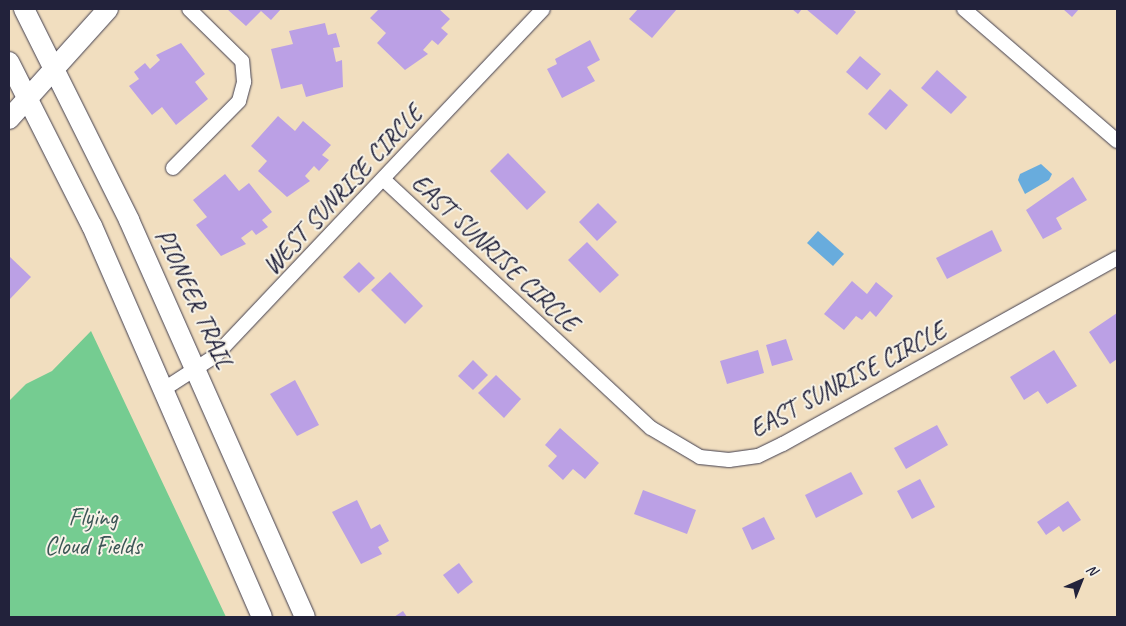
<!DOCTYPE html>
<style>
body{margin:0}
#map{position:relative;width:1126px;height:626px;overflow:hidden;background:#f1debf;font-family:Caveat,sans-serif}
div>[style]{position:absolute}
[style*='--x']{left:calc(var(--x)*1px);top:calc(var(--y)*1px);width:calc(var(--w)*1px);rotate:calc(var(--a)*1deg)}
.green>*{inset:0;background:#75cc91}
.water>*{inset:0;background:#68acdd}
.building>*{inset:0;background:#bba0e5}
.roads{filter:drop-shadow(0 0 1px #413e4f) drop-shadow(0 0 1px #413e4f)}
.minor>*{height:14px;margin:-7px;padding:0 7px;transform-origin:7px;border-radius:7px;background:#fff}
.secondary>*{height:20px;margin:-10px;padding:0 10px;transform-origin:10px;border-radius:10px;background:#fff}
span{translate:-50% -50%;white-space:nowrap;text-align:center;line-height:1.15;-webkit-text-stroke:4px #f7f3e8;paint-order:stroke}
.street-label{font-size:25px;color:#22223b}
.park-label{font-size:25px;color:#3b5555}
.frame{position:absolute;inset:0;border:10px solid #22223b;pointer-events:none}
.north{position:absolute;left:1056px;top:556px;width:50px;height:50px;-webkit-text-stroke:4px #f7f3e8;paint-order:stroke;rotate:44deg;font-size:14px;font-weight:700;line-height:20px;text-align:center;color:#22223b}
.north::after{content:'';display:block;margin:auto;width:18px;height:22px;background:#22223b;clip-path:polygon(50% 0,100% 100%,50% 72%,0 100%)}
</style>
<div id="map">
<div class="green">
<div style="clip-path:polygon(91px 331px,226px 617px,9px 617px,9px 401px,26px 384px,52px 371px)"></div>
</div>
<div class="water">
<div style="clip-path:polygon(1041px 164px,1052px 174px,1049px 180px,1025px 194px,1018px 180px,1020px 174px)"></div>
<div style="clip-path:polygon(818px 231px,844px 254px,833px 266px,807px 243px)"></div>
</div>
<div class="building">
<div style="clip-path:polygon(227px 9px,281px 9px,271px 20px,261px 11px,246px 26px)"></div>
<div style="clip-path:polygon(379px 9px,439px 9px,450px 19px,441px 28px,448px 34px,438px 45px,432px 40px,423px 50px,428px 54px,405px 70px,377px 43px,386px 33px,370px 18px)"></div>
<div style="clip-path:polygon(638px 9px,677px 9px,652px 38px,629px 19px)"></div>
<div style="clip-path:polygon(792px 9px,802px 9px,798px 14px)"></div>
<div style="clip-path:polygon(806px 9px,852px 9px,856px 12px,837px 35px)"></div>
<div style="clip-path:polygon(1063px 9px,1079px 9px,1072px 17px)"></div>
<div style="clip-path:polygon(325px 23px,328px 35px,336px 33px,340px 47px,333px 48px,336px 62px,342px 60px,343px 87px,306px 97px,302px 84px,281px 89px,271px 49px,293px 44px,289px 31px)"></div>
<div style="clip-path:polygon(590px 40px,600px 60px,587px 67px,595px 81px,562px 98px,547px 69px,557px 64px,555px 59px)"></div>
<div style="clip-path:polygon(181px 43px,205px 74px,195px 82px,208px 99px,176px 125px,162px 107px,152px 115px,129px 86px,139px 79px,134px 72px,145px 63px,150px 69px,160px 60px,156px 55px)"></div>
<div style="clip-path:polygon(860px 56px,881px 74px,867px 90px,846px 72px)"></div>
<div style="clip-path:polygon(937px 70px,967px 97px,951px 114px,921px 88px)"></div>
<div style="clip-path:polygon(890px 89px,908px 105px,886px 130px,868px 114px)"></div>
<div style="clip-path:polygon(278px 116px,295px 131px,303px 121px,331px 145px,322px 155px,329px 160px,319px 171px,314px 166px,305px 176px,310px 181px,287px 197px,258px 171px,267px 161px,251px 146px)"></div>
<div style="clip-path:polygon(508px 153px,546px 192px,527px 210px,490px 171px)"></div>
<div style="clip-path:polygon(225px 174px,239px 191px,249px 183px,272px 212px,262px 220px,268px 227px,256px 235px,252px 230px,241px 238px,246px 244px,221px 256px,196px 225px,207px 217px,193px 200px)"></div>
<div style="clip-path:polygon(1073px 177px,1087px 200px,1056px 218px,1062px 229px,1043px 239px,1026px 210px)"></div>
<div style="clip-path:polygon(598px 203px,617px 222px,597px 241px,579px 222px)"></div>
<div style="clip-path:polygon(992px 230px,1002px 251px,947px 279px,936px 258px)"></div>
<div style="clip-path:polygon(587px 242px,619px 275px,600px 293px,568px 260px)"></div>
<div style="clip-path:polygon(9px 256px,31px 277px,9px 300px)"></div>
<div style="clip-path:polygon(359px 262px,375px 278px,359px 293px,343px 277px)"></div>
<div style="clip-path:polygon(390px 272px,423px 306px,405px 324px,371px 290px)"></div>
<div style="clip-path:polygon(852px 281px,867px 294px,876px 282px,893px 296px,876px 317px,870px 311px,862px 320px,856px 316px,844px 330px,824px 314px)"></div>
<div style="clip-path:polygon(1117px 313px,1117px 359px,1110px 364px,1089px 332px)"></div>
<div style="clip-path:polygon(786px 339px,793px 360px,772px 366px,766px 345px)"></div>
<div style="clip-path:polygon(758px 350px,764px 373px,727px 384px,720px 361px)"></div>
<div style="clip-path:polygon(1054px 350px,1077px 386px,1047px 404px,1038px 391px,1024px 400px,1010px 377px)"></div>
<div style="clip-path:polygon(473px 360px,488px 375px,473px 390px,458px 376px)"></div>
<div style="clip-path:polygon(496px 375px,521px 399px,504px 418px,478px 393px)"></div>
<div style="clip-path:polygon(295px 380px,319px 425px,297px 436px,270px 394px)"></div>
<div style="clip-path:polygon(937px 425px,948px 445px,906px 469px,894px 448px)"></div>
<div style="clip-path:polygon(560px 428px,599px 463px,585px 479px,573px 469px,563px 480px,548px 466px,557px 456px,545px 445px)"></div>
<div style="clip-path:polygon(851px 472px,863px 494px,816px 518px,805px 495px)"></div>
<div style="clip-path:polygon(920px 479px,935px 507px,912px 519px,897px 491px)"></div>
<div style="clip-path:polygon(643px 490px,696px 510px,687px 534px,634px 514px)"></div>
<div style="clip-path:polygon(357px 500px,371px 529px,380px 524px,389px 541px,378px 547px,382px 554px,361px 564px,332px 512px)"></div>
<div style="clip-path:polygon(1068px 501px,1081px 520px,1063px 532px,1059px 526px,1046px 535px,1037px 522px)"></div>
<div style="clip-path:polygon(764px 517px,775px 539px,752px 550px,742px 528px)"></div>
<div style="clip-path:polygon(459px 563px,473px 582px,458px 594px,443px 575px)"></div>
<div style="clip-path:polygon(403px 611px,407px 617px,394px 617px)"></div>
</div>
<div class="roads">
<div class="minor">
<div style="--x:964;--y:9;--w:202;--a:40.8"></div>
<div style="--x:173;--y:168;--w:94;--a:-45.4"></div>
<div style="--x:239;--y:101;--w:20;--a:-75"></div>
<div style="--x:244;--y:82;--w:21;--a:-95"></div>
<div style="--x:242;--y:61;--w:74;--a:-135.5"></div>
<div style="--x:384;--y:180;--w:364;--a:42.9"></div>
<div style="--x:651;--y:428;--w:57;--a:30.6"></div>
<div style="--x:700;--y:457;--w:29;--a:6"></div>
<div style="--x:729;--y:460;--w:29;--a:-8"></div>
<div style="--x:758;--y:456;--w:28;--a:-26"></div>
<div style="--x:783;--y:444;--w:382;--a:-29.1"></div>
<div style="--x:164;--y:389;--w:61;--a:-32.9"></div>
<div style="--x:215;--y:356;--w:477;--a:-46.6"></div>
</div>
<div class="secondary">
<div style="--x:24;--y:9;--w:236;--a:63.5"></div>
<div style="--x:129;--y:220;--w:434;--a:66.1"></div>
<div style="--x:9;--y:62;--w:184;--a:63.2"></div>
<div style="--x:92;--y:226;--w:426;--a:66.5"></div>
<div style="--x:9;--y:119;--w:148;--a:-48"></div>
</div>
</div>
<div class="street-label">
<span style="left:343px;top:190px;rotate:-47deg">WEST SUNRISE CIRCLE</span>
<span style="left:495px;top:253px;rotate:43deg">EAST SUNRISE CIRCLE</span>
<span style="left:194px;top:299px;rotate:65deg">PIONEER TRAIL</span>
<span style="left:848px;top:380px;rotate:-28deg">EAST SUNRISE CIRCLE</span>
</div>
<div class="park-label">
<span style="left:93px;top:532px">Flying<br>Cloud Fields</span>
</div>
<div class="frame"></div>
<div class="north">N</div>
</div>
